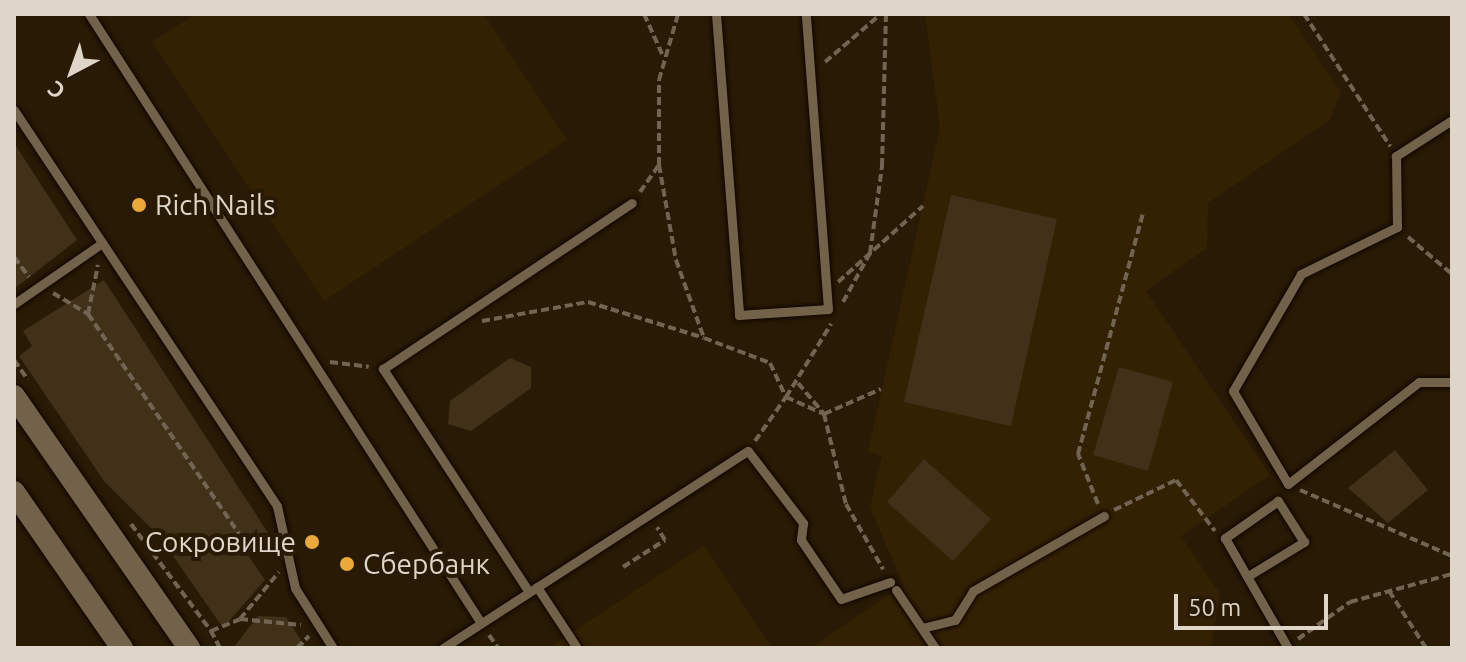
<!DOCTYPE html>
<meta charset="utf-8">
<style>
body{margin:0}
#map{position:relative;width:1466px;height:662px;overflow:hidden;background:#281a04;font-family:Ubuntu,sans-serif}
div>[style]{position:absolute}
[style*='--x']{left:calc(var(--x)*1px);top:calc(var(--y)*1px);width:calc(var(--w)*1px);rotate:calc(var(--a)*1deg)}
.built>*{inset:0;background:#332103}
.green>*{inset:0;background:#413119}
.path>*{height:4px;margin-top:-2px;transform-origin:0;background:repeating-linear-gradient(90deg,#716452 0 8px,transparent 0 12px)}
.roads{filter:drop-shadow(0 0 2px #100500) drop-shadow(0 0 2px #100500)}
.service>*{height:9px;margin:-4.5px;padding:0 4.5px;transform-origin:4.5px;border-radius:4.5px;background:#73624a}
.tertiary>*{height:22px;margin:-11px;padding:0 11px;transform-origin:11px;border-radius:11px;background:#73624a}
.dots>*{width:22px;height:22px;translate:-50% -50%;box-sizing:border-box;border:4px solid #281a04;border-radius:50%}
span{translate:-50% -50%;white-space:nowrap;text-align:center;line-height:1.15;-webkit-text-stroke:8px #281a04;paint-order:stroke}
.poi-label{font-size:28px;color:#dfd5c8}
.left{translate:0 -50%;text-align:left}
.right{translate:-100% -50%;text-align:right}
.frame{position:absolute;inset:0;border:16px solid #dfd5c8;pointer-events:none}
.north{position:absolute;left:32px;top:32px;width:80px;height:80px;-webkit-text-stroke:6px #281a04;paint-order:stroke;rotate:221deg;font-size:22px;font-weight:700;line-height:32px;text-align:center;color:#dfd5c8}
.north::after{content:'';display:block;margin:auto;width:28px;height:36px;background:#dfd5c8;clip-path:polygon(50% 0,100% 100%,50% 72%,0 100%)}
.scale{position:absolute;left:1174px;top:594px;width:154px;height:36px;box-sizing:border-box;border:4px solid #dfd5c8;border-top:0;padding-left:10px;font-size:24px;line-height:28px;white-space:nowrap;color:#dfd5c8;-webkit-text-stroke:6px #281a04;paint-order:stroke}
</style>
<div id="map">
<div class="built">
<div style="clip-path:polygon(195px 14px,484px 14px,567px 140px,324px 301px,152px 42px)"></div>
<div style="clip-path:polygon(925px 14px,1289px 14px,1341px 92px,1330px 120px,1208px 203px,1207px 248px,1146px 291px,1270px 475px,1181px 536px,1220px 594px,1211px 648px,810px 648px,903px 585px,870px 507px,882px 456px,868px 452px,940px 128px)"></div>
<div style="clip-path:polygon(704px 545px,772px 648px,548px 648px)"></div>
</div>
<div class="green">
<div style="clip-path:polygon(14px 143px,77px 240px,14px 289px)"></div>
<div style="clip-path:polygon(951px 195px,1057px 219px,1011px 426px,904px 402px)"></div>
<div style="clip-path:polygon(104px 280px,270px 536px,246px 552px,265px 580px,223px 628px,160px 537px,104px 481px,19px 356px,32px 346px,23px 331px)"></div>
<div style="clip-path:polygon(510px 358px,531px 367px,531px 388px,471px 431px,448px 424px,450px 401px)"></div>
<div style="clip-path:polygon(1119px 367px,1173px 382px,1148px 471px,1093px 455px)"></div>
<div style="clip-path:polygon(1395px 450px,1428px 490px,1388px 523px,1348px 488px)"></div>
<div style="clip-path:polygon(924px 459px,991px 519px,953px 561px,887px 502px)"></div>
<div style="clip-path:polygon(258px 616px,286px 617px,306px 648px,233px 648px)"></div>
</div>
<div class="path">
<div style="--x:644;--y:14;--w:46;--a:65.7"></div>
<div style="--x:1304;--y:14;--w:158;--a:56.9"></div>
<div style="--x:825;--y:62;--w:74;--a:-40.6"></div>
<div style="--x:659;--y:165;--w:97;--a:79.9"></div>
<div style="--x:676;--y:260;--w:83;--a:70.3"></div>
<div style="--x:704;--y:338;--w:71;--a:20.7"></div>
<div style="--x:770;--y:363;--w:38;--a:65"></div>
<div style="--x:786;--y:397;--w:86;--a:-58.3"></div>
<div style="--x:640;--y:192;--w:33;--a:-55"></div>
<div style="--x:659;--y:165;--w:85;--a:-90"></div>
<div style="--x:659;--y:80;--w:69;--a:-73.9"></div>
<div style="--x:1408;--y:237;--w:57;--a:40.1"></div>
<div style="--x:14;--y:257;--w:25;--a:53"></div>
<div style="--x:838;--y:282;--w:114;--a:-41.8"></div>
<div style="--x:53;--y:293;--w:41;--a:31"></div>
<div style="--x:88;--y:314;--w:270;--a:55.5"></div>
<div style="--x:241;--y:537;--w:36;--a:27"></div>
<div style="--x:843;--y:302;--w:56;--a:-61.1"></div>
<div style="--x:870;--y:253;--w:88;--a:-82.1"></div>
<div style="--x:882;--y:166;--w:152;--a:-88.5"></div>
<div style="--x:88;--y:314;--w:50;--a:-78.5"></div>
<div style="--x:482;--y:321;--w:108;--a:-10.2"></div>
<div style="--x:588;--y:302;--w:121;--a:17.2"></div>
<div style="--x:14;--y:360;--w:24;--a:55"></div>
<div style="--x:330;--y:362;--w:39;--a:7"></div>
<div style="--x:798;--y:383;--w:40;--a:50"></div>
<div style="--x:824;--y:414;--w:62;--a:-23.7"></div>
<div style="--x:755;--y:441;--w:54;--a:-54.8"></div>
<div style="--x:786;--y:397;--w:42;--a:24.1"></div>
<div style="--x:824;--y:414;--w:93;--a:76.3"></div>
<div style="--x:846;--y:504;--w:75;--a:60.4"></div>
<div style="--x:1300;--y:490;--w:166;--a:23.5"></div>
<div style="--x:1098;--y:504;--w:54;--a:-111.8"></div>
<div style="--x:1078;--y:454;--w:250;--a:-74.9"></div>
<div style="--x:1114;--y:510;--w:69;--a:-25.8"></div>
<div style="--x:1176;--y:480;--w:64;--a:52.6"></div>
<div style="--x:131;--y:524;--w:134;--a:53.2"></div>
<div style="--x:623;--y:567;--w:50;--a:-32.7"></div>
<div style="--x:665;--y:540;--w:15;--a:-122"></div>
<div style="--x:1389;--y:591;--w:68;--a:57"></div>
<div style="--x:240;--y:619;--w:61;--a:-50.3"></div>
<div style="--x:489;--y:635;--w:16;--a:55"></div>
<div style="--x:1298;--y:639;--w:64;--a:-35.4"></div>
<div style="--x:1350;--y:602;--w:106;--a:-15.4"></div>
<div style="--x:220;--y:648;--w:19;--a:-118"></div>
<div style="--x:211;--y:631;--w:31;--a:-22"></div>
<div style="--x:240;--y:619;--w:61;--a:5.6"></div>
<div style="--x:297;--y:648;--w:17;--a:-45"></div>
</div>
<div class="roads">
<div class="service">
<div style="--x:89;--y:14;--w:724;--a:57.23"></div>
<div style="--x:716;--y:14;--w:302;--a:85.6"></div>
<div style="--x:739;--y:315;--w:89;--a:-3.9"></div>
<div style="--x:828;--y:309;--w:296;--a:-94.3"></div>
<div style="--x:14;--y:110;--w:475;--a:56.4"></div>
<div style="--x:277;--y:506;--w:84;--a:77.6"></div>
<div style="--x:295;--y:588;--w:71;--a:57.7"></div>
<div style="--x:1452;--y:120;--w:67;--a:147.3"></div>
<div style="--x:1396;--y:156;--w:71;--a:89.2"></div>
<div style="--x:1397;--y:227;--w:107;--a:153.9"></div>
<div style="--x:1301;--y:274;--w:135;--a:120.2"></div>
<div style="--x:1233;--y:391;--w:108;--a:59.4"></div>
<div style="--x:1288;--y:484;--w:166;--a:-37.9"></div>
<div style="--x:1419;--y:382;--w:33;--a:0"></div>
<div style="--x:14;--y:304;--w:107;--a:-34.7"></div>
<div style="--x:1248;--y:576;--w:66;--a:-31.3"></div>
<div style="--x:1304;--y:542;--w:49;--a:-122.4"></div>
<div style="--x:1278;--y:501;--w:65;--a:145.1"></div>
<div style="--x:1225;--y:538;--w:127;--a:60.2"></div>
<div style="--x:537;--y:587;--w:73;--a:56.7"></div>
<div style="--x:896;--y:590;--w:70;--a:56.1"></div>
<div style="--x:529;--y:592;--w:267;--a:-123.2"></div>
<div style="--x:383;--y:369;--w:299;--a:-33.7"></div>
<div style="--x:922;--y:628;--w:34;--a:-14"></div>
<div style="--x:955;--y:620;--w:34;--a:-58"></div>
<div style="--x:973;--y:591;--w:151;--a:-29.8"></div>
<div style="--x:443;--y:648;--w:363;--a:-32.9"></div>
<div style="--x:748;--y:451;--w:91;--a:52.6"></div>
<div style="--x:803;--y:523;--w:17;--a:97"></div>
<div style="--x:801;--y:540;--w:71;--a:55.9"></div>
<div style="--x:841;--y:599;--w:52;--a:-19.1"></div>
</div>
<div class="tertiary">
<div style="--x:14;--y:396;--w:307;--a:55.2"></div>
<div style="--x:14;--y:492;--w:190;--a:55.3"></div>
</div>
</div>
<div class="dots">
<div style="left:139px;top:205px;background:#eba93a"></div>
<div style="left:312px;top:542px;background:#eba93a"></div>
<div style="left:347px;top:564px;background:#eba93a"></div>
</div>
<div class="poi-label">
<span class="left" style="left:155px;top:205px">Rich Nails</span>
<span class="right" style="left:296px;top:542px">Сокровище</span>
<span class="left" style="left:363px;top:564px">Сбербанк</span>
</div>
<div class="frame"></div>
<div class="north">С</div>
<div class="scale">50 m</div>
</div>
